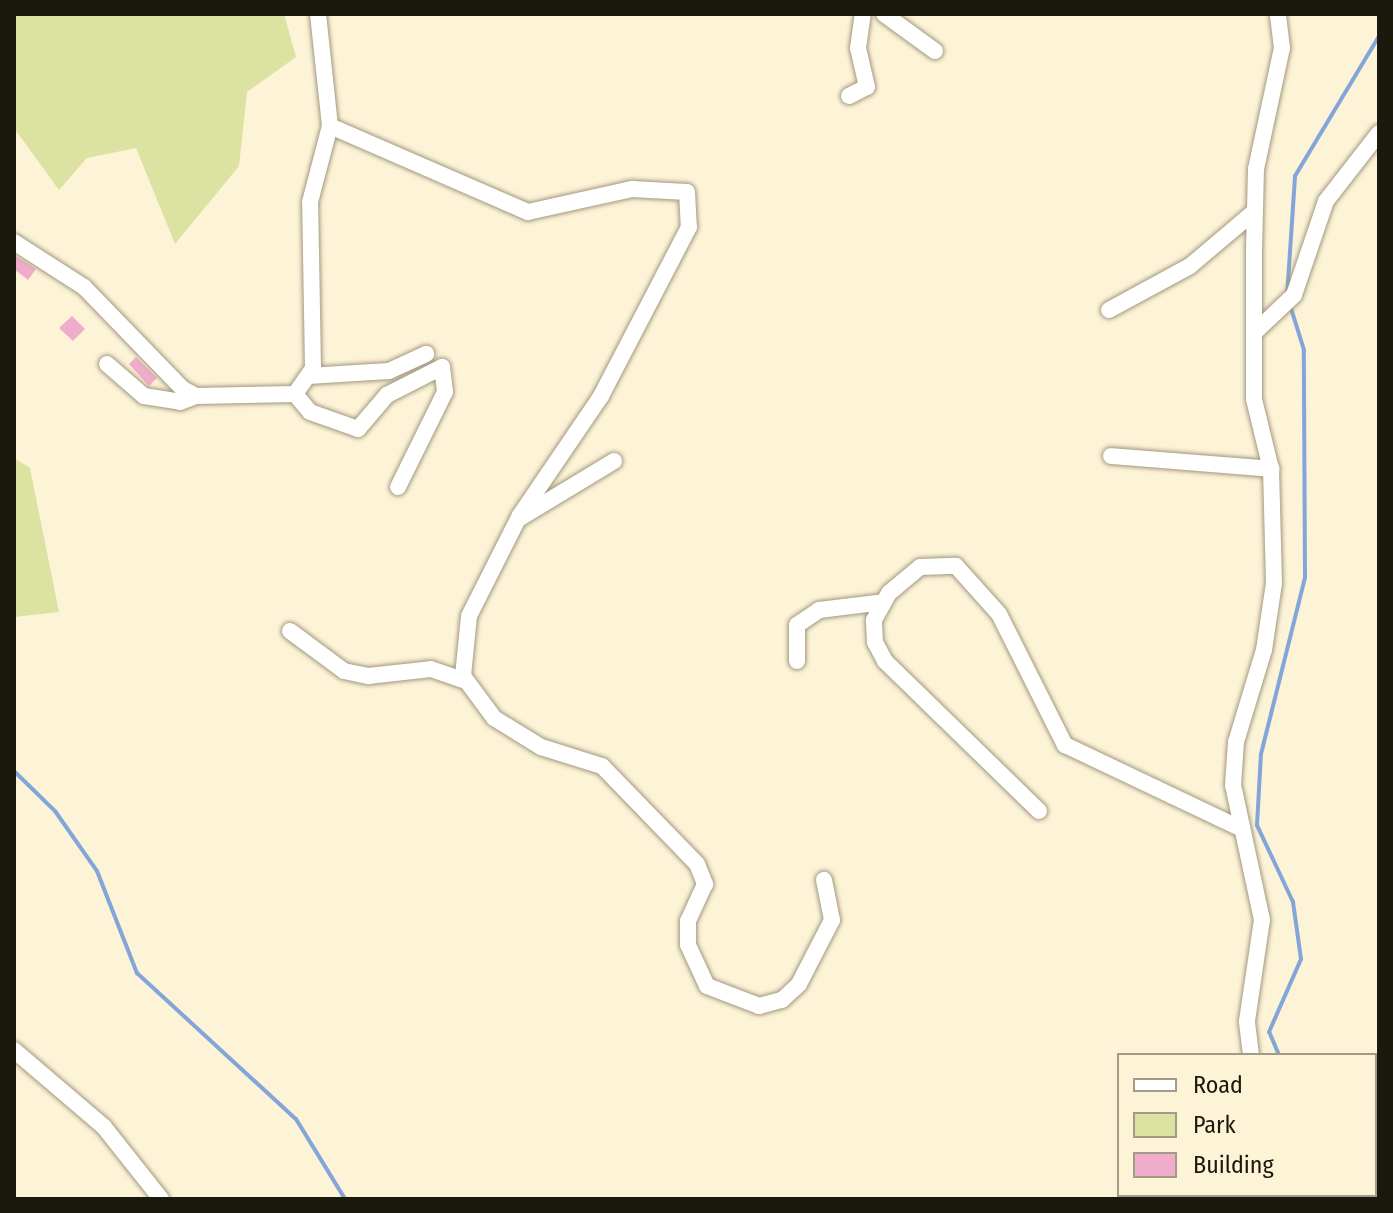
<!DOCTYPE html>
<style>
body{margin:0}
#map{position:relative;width:1393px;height:1213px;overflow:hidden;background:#fdf3d7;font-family:"Fira Sans Condensed",sans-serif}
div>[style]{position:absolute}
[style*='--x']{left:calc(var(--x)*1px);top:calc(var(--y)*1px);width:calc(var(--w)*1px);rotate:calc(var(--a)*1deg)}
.green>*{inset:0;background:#dce2a1}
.stream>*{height:4px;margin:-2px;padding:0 2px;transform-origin:2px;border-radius:2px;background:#83a5d9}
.building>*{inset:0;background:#f0adcb}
.roads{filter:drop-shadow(0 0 2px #a1987e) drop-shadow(0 0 2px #a1987e)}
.minor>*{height:16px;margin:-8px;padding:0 8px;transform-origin:8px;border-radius:8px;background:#fff}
.tertiary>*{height:20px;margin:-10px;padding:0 10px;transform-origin:10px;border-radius:10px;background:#fff}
span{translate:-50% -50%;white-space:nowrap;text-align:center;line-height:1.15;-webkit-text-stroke:6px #fdf3d7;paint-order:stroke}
.frame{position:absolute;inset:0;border:16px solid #1b180e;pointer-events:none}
.legend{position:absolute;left:1117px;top:1053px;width:260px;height:144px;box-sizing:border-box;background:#fdf3d7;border:2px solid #a39b87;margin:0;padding:10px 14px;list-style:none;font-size:24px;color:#1b180e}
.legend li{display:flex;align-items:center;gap:16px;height:40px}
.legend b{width:40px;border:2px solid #a39b87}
</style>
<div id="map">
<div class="green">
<div style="clip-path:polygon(14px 14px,284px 14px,296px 57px,247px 92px,239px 166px,175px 244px,136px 148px,87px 158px,59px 190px,14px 128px)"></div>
<div style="clip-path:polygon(14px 458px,30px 468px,59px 612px,14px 617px)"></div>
</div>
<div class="stream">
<div style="--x:1287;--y:297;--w:121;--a:-86.2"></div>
<div style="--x:1295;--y:176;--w:163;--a:-59"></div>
<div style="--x:14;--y:771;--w:57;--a:44.3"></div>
<div style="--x:55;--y:811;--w:73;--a:55"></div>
<div style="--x:97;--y:871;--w:110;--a:68.6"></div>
<div style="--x:137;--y:973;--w:216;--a:42.6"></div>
<div style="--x:296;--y:1119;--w:94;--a:58.5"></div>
<div style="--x:1279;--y:1055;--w:25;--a:-113"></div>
<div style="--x:1269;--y:1032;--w:80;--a:-66.3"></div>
<div style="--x:1301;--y:959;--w:58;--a:-98"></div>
<div style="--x:1293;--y:902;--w:85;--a:-115.1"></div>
<div style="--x:1257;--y:825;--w:71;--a:-86.8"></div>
<div style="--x:1261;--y:754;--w:182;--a:-76"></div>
<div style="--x:1305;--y:577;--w:227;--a:-90.3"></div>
<div style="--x:1304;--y:350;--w:47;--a:-107.3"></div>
<div style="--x:1350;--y:1195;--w:4;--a:76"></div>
<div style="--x:1165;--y:1199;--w:4;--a:-63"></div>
</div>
<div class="building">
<div style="clip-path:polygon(14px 255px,36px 269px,28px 280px,14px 269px)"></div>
<div style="clip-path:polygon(72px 316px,85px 329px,73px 341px,59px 328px)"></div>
<div style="clip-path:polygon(136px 357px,157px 378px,149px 386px,129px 364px)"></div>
</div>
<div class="roads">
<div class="minor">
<div style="--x:884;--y:14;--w:63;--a:36"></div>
<div style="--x:849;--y:96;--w:20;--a:-27"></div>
<div style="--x:867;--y:87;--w:40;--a:-103"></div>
<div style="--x:858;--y:48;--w:34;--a:-82"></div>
<div style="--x:330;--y:126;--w:216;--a:23.5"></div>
<div style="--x:528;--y:212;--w:107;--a:-12.5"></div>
<div style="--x:632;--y:189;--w:55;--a:3.1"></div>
<div style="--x:687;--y:192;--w:35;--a:87"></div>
<div style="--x:689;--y:227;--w:191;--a:117.5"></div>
<div style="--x:601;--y:396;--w:144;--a:124.2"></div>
<div style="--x:520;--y:515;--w:113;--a:116.8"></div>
<div style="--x:469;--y:616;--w:60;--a:95.7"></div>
<div style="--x:463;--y:676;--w:52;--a:53.6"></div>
<div style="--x:494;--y:718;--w:55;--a:31.7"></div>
<div style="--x:541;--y:747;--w:64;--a:17.3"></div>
<div style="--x:602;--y:766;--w:136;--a:45.9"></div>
<div style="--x:697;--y:864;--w:22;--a:68"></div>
<div style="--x:705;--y:884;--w:41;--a:114.7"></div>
<div style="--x:688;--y:921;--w:24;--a:90"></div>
<div style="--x:688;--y:945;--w:45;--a:65.1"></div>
<div style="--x:707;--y:986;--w:56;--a:21"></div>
<div style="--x:759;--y:1006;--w:24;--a:-15"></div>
<div style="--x:782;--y:1000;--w:23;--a:-43"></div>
<div style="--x:799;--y:984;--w:72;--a:-62.7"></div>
<div style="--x:832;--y:920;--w:41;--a:-101.3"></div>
<div style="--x:14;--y:242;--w:83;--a:32.7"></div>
<div style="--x:84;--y:287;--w:142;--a:45.9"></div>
<div style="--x:183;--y:389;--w:15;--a:28"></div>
<div style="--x:196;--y:396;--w:99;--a:-1.2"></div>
<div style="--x:295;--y:394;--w:32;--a:-55"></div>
<div style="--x:313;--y:368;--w:166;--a:-91"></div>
<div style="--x:310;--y:202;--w:79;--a:-75.3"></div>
<div style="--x:330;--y:126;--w:113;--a:-96.1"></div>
<div style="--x:1109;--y:310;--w:92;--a:-28.5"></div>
<div style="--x:1190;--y:266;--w:85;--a:-40.2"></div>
<div style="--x:1255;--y:332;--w:54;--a:-43.5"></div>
<div style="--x:1294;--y:295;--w:99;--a:-71.2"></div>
<div style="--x:1326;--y:201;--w:86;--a:-52.1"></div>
<div style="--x:107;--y:364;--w:49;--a:40.9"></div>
<div style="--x:144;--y:396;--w:36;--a:9"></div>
<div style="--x:180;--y:402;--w:17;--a:-21"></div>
<div style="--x:308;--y:376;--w:81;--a:-3.5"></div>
<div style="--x:389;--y:371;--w:41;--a:-24.7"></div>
<div style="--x:295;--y:394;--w:23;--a:50"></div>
<div style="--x:310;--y:412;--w:51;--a:19.5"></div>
<div style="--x:358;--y:429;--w:45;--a:-49.5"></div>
<div style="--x:387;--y:395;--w:62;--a:-27"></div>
<div style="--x:442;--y:367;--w:25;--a:83"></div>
<div style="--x:445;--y:392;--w:106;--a:116.3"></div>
<div style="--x:1111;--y:456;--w:161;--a:4.6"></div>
<div style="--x:520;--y:518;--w:110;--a:-31.2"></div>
<div style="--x:290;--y:631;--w:67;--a:36.5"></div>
<div style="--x:344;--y:671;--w:25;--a:12"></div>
<div style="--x:368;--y:676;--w:63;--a:-6.3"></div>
<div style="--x:431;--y:669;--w:36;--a:19"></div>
<div style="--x:797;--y:661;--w:36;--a:-90"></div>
<div style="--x:797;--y:625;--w:27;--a:-34"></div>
<div style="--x:819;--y:610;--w:65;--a:-7"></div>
<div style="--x:1039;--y:811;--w:215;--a:-135.8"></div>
<div style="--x:885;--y:661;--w:21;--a:-118"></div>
<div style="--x:875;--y:642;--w:22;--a:-93"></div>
<div style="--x:874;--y:620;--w:31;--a:-61"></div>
<div style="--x:889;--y:593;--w:40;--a:-40"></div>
<div style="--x:920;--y:567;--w:36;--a:-2"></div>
<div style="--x:956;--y:566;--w:64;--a:48.1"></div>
<div style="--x:999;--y:614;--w:147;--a:63.3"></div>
<div style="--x:1065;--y:745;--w:191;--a:25.4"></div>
<div style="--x:14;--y:1050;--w:118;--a:40.5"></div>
<div style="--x:104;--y:1127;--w:92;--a:51.6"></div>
<div style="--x:1251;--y:1055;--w:34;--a:-97"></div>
<div style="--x:1247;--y:1021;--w:102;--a:-81.6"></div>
<div style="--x:1262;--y:920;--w:138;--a:-102.1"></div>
<div style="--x:1233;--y:785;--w:43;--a:-86"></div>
<div style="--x:1236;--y:742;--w:96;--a:-73.1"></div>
<div style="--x:1264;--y:650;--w:68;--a:-81.5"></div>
<div style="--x:1274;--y:583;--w:114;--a:-91.5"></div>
<div style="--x:1271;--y:469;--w:72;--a:-103.7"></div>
<div style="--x:1254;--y:399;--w:149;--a:-90"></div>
<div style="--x:1254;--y:250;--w:81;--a:-88.6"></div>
<div style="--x:1256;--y:169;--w:124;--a:-77.9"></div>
<div style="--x:1282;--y:48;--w:34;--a:-97"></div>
<div style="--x:1272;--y:1199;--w:5;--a:-53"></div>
</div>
<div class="tertiary">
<div style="--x:1365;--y:1195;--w:4;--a:63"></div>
</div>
</div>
<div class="frame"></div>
<ul class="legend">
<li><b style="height:10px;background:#fff"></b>Road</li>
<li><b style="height:22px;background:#dce2a1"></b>Park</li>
<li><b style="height:22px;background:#f0adcb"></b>Building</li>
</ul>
</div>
